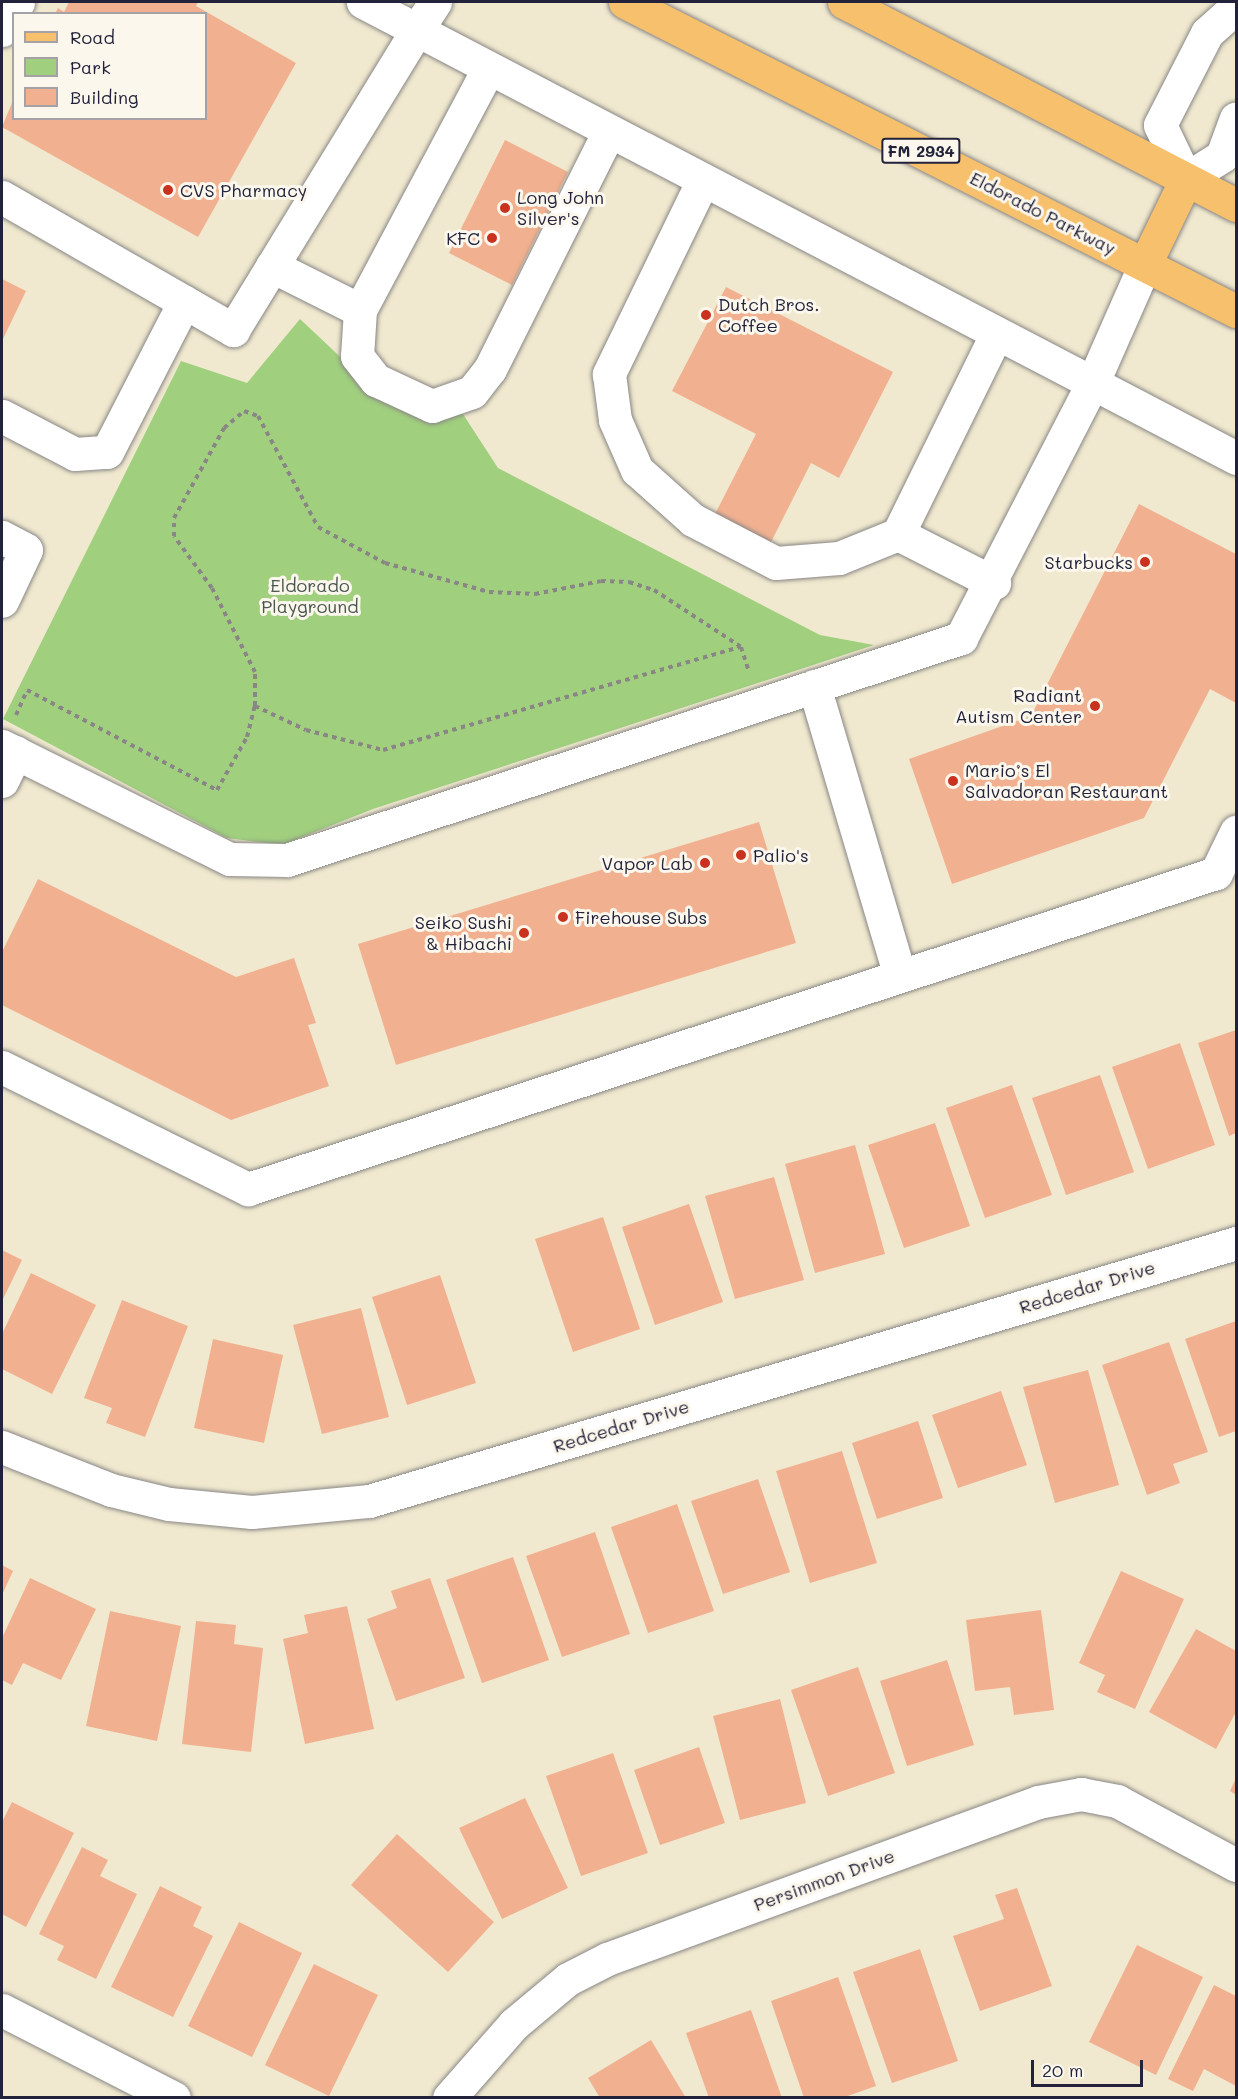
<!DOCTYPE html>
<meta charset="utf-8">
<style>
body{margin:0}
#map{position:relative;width:1238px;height:2099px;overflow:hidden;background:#f0e9cf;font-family:Mali,sans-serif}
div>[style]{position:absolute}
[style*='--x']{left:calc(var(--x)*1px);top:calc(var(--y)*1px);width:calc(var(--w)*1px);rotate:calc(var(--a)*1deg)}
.green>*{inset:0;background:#a0cf7e}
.building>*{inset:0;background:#f1b190}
.path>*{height:4px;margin-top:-2px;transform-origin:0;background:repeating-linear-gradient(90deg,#898685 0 4.5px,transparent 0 9px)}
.roads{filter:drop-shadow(0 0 2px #898685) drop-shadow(0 0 2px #898685)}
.minor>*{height:33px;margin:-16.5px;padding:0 16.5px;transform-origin:16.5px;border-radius:16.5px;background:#fff}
.major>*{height:33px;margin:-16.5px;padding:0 16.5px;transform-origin:16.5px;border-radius:16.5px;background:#f7c06c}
.dots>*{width:16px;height:16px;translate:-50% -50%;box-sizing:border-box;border:3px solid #fbf7ec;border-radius:50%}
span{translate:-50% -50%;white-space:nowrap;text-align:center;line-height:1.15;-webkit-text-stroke:6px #fbf7ec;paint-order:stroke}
.shield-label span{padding:2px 4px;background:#fbf7ec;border:2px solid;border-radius:4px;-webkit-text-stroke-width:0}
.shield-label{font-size:16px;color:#22223b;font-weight:700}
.poi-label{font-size:18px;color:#22223b}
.left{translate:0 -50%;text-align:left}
.right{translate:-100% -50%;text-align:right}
.street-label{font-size:18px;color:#22223b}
.park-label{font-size:18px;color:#48564f}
.frame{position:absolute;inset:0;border:3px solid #22223b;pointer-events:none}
.legend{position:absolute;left:12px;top:12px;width:195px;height:108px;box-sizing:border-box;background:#fbf7ec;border:2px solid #a4a2a5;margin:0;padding:8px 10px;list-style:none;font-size:18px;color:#22223b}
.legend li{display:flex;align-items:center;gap:12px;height:30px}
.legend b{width:30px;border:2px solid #a4a2a5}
.scale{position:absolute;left:1031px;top:2060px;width:112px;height:27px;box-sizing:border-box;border:3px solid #22223b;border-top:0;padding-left:8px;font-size:18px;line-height:21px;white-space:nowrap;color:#22223b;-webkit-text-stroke:4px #fbf7ec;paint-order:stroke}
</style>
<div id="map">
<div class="green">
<div style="clip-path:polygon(300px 319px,369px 384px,459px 408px,498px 468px,820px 635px,874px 645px,373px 809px,282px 845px,227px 838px,3px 719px,181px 361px,247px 383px)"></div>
</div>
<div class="building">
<div style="clip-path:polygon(69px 2px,198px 2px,196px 6px,296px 63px,198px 237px,2px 127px,14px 98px,14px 118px,206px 118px,206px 14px,55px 14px,58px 8px,64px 12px)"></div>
<div style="clip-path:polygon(505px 140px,568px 172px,512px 285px,449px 253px)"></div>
<div style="clip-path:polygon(2px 279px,26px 291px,2px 341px)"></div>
<div style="clip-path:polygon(726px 287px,893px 372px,839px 478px,811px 463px,770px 544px,714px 516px,756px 434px,672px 391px)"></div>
<div style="clip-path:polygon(1139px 504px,1236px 554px,1236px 703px,1210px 689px,1144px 818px,952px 884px,909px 759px,1031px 716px)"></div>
<div style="clip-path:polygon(759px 822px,796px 943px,396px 1065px,358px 944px)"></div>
<div style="clip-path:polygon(38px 879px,236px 977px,294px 958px,316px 1023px,308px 1025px,329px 1086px,231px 1120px,2px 1005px,2px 952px)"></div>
<div style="clip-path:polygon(1236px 1030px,1236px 1133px,1229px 1136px,1198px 1043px)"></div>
<div style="clip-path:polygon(1180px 1043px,1215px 1145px,1148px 1169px,1112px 1067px)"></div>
<div style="clip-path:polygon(1100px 1075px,1134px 1172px,1066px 1195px,1032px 1098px)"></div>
<div style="clip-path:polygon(1012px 1085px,1052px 1195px,985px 1218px,946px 1108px)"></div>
<div style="clip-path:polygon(935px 1123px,970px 1226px,904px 1248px,868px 1145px)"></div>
<div style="clip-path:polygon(855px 1145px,885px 1254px,815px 1273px,785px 1164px)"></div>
<div style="clip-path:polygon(774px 1177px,804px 1280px,735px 1299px,705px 1196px)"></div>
<div style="clip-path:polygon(689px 1204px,723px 1302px,655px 1325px,622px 1227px)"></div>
<div style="clip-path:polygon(603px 1217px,640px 1329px,573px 1352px,535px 1239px)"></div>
<div style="clip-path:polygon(2px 1250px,22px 1260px,2px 1301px)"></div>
<div style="clip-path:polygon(31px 1273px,96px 1305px,52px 1394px,2px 1369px,2px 1334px)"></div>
<div style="clip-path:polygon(440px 1275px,476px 1383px,407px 1405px,372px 1297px)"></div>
<div style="clip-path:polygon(122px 1300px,188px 1326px,145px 1437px,106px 1423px,112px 1408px,84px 1398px)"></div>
<div style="clip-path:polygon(361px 1308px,389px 1417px,322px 1434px,293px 1325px)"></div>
<div style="clip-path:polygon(1236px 1321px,1236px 1431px,1219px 1437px,1185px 1339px)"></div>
<div style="clip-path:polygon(213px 1339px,283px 1355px,264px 1443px,194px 1428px)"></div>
<div style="clip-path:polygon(1169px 1342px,1208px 1452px,1173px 1464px,1180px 1483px,1147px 1495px,1102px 1365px)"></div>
<div style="clip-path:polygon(1088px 1370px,1119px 1485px,1055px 1503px,1023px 1387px)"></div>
<div style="clip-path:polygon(1001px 1391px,1027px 1465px,958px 1488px,932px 1415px)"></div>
<div style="clip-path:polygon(918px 1421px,943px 1498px,877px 1519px,852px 1443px)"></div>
<div style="clip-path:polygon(842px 1451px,877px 1563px,810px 1583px,776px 1471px)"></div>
<div style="clip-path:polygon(758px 1479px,790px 1572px,723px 1594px,691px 1501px)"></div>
<div style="clip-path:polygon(677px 1504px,714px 1611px,648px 1633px,611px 1527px)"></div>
<div style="clip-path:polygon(595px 1532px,630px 1634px,562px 1657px,526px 1556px)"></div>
<div style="clip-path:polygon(513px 1557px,549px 1660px,482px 1683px,446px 1580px)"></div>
<div style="clip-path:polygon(2px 1565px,13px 1571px,2px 1595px)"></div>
<div style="clip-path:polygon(1121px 1571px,1184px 1599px,1135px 1709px,1097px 1692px,1105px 1675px,1079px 1663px)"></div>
<div style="clip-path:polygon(30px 1578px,96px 1609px,61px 1680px,23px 1663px,12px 1685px,2px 1680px,2px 1638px)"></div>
<div style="clip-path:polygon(430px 1578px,465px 1678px,396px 1701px,367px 1619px,397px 1608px,391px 1591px)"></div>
<div style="clip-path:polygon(347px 1606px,374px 1729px,305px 1744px,283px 1639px,308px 1633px,304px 1615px)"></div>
<div style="clip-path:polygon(1041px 1610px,1054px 1710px,1014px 1715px,1010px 1687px,975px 1691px,966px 1620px)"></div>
<div style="clip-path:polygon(110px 1611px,181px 1626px,157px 1741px,86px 1726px)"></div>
<div style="clip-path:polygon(196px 1621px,236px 1625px,234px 1644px,263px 1648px,251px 1752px,182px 1744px)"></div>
<div style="clip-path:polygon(1196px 1629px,1236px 1651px,1236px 1712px,1216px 1749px,1149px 1712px)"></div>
<div style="clip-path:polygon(947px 1660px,974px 1745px,907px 1766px,880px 1681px)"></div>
<div style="clip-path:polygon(858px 1667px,895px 1773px,828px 1796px,791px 1690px)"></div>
<div style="clip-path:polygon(780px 1699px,806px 1803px,740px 1820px,713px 1716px)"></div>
<div style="clip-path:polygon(699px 1747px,725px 1823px,660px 1845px,634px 1770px)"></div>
<div style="clip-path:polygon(613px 1753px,648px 1853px,581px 1876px,546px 1776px)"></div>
<div style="clip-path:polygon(1236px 1778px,1236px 1795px,1230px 1791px)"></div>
<div style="clip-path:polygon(525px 1798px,568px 1888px,502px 1919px,459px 1828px)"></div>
<div style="clip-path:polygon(12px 1802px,74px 1833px,26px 1927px,2px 1914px,2px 1822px)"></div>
<div style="clip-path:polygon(397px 1834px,494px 1922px,448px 1972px,351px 1885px)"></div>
<div style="clip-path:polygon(82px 1847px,108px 1860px,100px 1876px,137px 1894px,96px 1979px,57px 1960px,64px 1946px,39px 1934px)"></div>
<div style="clip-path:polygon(160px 1886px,202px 1907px,193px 1926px,213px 1936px,173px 2017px,111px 1987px)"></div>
<div style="clip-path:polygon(1017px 1888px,1052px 1986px,980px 2011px,953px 1936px,1004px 1919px,995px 1895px)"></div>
<div style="clip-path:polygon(239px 1922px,302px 1953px,252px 2057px,188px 2026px)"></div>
<div style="clip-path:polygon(1137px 1945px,1203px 1977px,1156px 2075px,1089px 2042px)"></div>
<div style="clip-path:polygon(920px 1949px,958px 2061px,892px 2083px,853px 1972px)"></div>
<div style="clip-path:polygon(314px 1964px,378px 1995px,329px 2096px,265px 2065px)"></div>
<div style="clip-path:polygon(838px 1977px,876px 2086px,842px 2098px,804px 2098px,771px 2001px)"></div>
<div style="clip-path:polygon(1214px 1985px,1236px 1996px,1236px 2086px,1204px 2069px,1193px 2091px,1168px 2079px)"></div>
<div style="clip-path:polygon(751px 2010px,782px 2098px,709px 2098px,686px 2033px)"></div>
<div style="clip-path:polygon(651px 2040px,686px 2098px,600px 2098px,588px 2078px)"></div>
</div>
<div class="path">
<div style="--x:255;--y:706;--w:56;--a:25.2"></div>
<div style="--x:306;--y:730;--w:80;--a:14.6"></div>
<div style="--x:383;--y:750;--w:372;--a:-16.1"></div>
<div style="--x:16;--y:715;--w:27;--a:-66"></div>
<div style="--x:27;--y:690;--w:215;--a:27.8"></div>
<div style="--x:217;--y:790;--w:61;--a:-60.5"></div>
<div style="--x:247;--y:737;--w:32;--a:-76"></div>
<div style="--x:255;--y:706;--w:34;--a:-90"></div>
<div style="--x:255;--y:672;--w:94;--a:-117.1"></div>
<div style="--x:212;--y:588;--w:64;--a:-126.2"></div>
<div style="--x:174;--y:536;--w:18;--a:-90"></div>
<div style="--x:174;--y:518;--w:103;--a:-60.9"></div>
<div style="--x:224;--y:428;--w:26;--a:-40"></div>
<div style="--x:244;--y:411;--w:15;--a:20"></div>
<div style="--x:258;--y:416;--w:126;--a:61.6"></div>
<div style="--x:318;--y:527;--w:76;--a:28.2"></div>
<div style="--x:385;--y:563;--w:108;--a:15.6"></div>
<div style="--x:489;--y:592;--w:46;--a:2.5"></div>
<div style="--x:535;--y:594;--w:67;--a:-11.1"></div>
<div style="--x:601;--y:581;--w:28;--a:2"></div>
<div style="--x:629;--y:582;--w:26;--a:18"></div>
<div style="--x:654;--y:590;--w:104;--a:33.2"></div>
<div style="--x:741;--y:647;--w:25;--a:72"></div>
</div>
<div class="roads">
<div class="minor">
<div style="--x:435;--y:2;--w:33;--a:123"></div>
<div style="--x:417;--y:30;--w:924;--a:27.59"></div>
<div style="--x:1236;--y:7;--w:39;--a:138"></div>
<div style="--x:1207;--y:33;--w:103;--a:117.1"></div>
<div style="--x:1160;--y:125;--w:60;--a:64.3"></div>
<div style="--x:1186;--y:179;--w:43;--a:-32.6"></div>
<div style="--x:1222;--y:156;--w:40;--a:-69.8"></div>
<div style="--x:2;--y:30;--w:32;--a:-60"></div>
<div style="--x:703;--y:180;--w:216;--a:115.9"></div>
<div style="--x:609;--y:374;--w:46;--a:82.6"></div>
<div style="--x:615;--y:420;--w:55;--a:66.3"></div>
<div style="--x:637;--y:470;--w:75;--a:41.8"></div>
<div style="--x:693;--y:520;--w:93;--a:27.4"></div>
<div style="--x:776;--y:563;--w:63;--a:-4.5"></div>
<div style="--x:839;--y:558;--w:64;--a:-22.1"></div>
<div style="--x:898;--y:534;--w:222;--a:-63.8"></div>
<div style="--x:2;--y:197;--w:267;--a:29.9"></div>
<div style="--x:233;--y:330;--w:352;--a:-58.5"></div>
<div style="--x:417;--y:30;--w:61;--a:-152.6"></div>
<div style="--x:272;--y:266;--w:98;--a:26.6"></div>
<div style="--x:360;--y:310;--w:273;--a:-62"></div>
<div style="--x:360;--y:310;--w:46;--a:93.7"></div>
<div style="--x:357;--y:356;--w:31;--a:52"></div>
<div style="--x:376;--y:380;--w:62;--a:24.9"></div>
<div style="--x:432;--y:406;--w:42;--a:-19.3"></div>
<div style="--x:472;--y:392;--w:29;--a:-52"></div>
<div style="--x:490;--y:369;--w:266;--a:-63.4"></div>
<div style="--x:2;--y:416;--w:82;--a:27.5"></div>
<div style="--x:75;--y:454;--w:32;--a:-4"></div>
<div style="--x:107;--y:452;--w:169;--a:-62.8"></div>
<div style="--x:898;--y:534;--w:108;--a:27"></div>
<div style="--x:2;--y:537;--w:27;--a:28"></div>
<div style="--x:26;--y:550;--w:56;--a:115.2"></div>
<div style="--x:814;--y:686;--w:302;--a:73.5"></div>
<div style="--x:2;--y:746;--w:254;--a:26.4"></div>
<div style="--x:230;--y:859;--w:57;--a:1"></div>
<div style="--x:287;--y:860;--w:710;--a:-18.23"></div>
<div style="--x:961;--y:638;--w:288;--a:-62.7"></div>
<div style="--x:1093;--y:382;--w:129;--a:-66.2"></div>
<div style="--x:2;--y:781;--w:32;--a:-64"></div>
<div style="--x:2;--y:1067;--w:275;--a:26.4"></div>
<div style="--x:248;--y:1189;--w:1018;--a:-18.08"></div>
<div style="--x:1216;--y:873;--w:46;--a:-64"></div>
<div style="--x:2;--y:1447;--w:117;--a:21.5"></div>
<div style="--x:111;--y:1490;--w:60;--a:13.6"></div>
<div style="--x:169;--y:1504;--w:83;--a:5.5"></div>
<div style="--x:252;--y:1512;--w:118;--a:-5.4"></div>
<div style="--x:369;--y:1501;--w:905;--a:-16.57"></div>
<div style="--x:2;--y:2010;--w:193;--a:27.1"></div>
<div style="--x:449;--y:2098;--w:98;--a:-48.7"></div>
<div style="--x:514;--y:2024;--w:70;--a:-39.8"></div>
<div style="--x:568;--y:1979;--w:44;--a:-27.1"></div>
<div style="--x:607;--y:1959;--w:459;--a:-20"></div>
<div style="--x:1038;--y:1802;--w:44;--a:-10.5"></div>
<div style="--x:1081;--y:1794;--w:37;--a:11"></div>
<div style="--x:1117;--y:1801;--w:135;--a:28.3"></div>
</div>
<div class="major">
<div style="--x:625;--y:2;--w:685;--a:26.83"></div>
<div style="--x:844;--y:2;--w:441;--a:27.4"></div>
<div style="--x:1145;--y:264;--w:94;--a:-64.2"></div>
</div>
</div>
<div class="dots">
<div style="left:168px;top:190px;background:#c8321e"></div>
<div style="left:505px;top:208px;background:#c8321e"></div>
<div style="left:492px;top:238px;background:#c8321e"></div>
<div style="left:706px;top:315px;background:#c8321e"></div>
<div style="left:1145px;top:562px;background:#c8321e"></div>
<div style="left:1095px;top:706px;background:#c8321e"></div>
<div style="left:953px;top:781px;background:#c8321e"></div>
<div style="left:741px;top:855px;background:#c8321e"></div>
<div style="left:705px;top:863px;background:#c8321e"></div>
<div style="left:563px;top:917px;background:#c8321e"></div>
<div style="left:524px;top:933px;background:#c8321e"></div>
</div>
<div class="shield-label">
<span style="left:921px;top:151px">FM 2934</span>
</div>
<div class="poi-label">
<span class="left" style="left:180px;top:190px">CVS Pharmacy</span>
<span class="left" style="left:517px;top:208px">Long John<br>Silver's</span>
<span class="right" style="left:480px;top:238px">KFC</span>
<span class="left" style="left:718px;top:315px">Dutch Bros.<br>Coffee</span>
<span class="right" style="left:1133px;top:562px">Starbucks</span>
<span class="right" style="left:1082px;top:706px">Radiant<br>Autism Center</span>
<span class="left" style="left:965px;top:781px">Mario’s El<br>Salvadoran Restaurant</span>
<span class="left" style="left:753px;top:855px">Palio's</span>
<span class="right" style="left:693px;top:863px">Vapor Lab</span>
<span class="left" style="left:575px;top:917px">Firehouse Subs</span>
<span class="right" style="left:512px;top:933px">Seiko Sushi<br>&amp; Hibachi</span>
</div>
<div class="street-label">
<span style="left:1043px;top:213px;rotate:27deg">Eldorado Parkway</span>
<span style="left:1087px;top:1287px;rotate:-17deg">Redcedar Drive</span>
<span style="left:621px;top:1426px;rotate:-17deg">Redcedar Drive</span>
<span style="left:824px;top:1880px;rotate:-20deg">Persimmon Drive</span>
</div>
<div class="park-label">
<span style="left:310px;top:596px">Eldorado<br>Playground</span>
</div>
<div class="frame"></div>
<ul class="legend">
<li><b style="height:8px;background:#f7c06c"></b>Road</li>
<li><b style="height:16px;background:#a0cf7e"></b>Park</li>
<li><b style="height:16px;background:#f1b190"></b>Building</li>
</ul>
<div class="scale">20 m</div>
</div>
